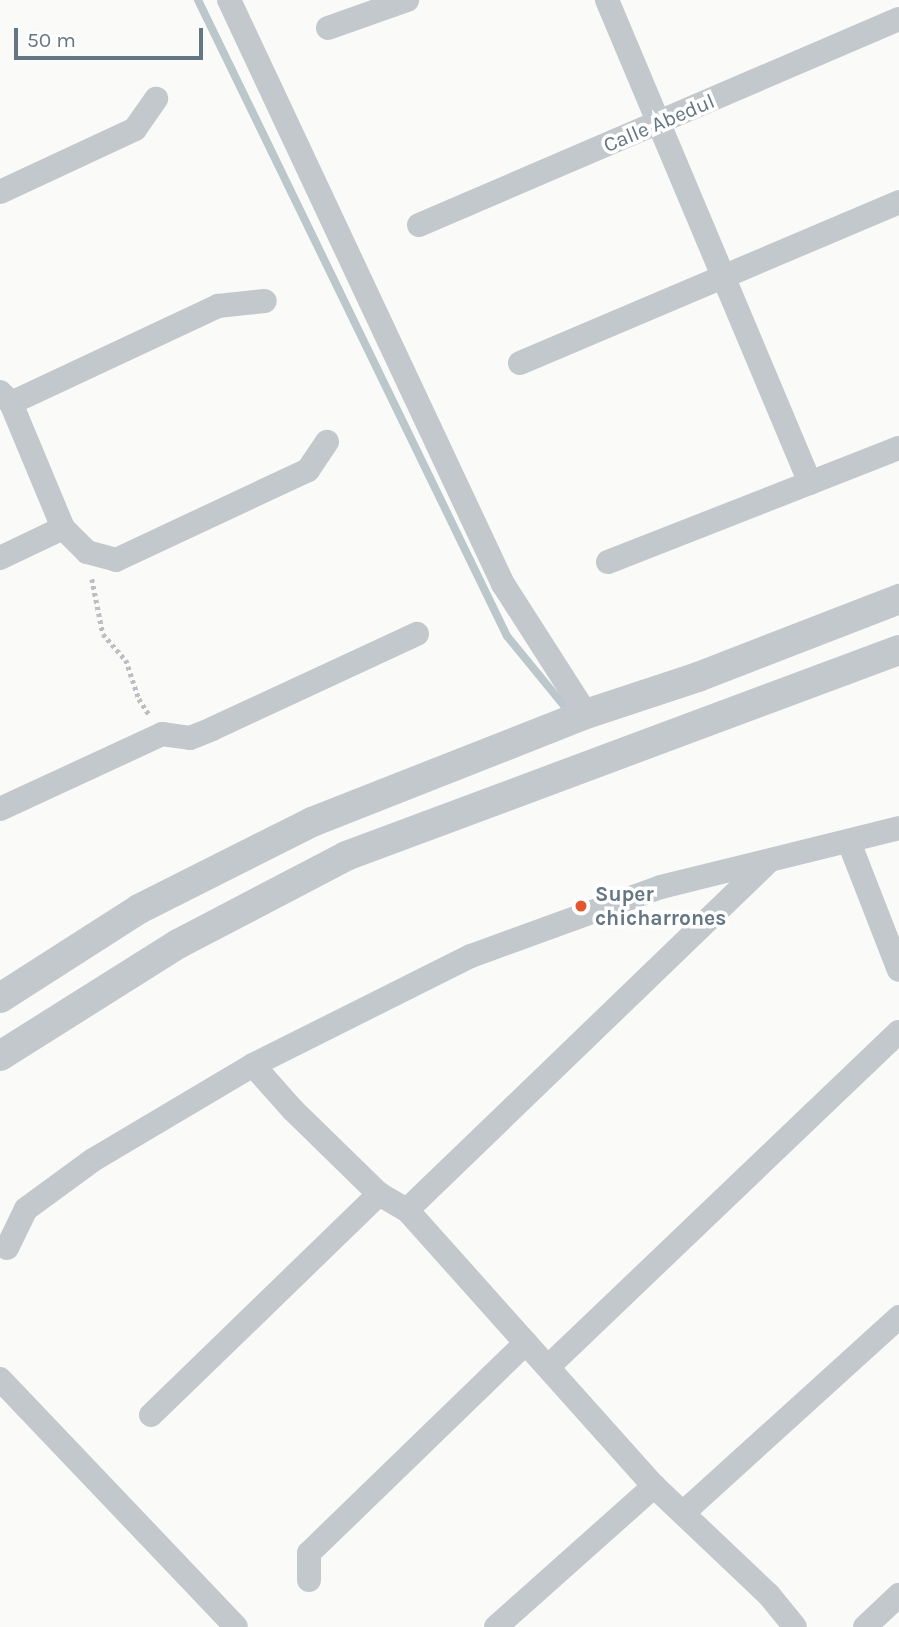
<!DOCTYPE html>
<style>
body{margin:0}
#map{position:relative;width:899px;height:1627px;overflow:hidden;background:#fafaf8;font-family:Karla,sans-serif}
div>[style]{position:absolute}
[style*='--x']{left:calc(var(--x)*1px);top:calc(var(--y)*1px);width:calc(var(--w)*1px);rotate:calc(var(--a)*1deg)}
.stream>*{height:8px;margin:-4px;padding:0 4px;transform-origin:4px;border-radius:4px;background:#bbc7cb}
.path>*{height:4.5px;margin-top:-2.25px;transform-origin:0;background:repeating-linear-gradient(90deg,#bbbfc2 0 3.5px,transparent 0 7px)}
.minor>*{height:24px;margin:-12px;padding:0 12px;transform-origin:12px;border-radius:12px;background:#c3c8cc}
.tertiary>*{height:30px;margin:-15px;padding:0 15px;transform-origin:15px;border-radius:15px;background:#c3c8cc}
.dots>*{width:19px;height:19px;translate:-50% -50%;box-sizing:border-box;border:4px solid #fff;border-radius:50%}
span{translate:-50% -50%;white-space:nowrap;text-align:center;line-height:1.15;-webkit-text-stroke:7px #fff;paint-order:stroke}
.street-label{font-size:21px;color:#657683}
.poi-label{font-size:21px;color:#657683;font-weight:700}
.left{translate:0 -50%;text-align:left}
.scale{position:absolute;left:14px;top:28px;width:189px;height:32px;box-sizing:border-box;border:4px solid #657683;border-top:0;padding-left:9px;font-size:21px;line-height:24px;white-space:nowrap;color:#657683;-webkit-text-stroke:5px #fff;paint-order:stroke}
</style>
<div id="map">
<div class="stream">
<div style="--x:198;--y:0;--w:707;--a:64.09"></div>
<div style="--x:507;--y:636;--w:93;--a:50.7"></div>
</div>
<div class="path">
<div style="--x:92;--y:579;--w:56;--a:78.7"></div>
<div style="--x:103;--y:634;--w:35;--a:49"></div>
<div style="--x:126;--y:660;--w:41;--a:71.6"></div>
<div style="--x:139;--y:699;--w:20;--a:57"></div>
</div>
<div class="minor">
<div style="--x:229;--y:0;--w:645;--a:64.87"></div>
<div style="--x:503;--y:584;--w:154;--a:57.4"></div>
<div style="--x:607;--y:0;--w:524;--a:67.2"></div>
<div style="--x:328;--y:28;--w:84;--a:-19.5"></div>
<div style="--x:0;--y:192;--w:149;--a:-25"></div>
<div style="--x:135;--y:129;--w:37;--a:-55"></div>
<div style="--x:419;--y:225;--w:522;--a:-23.23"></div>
<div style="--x:520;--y:363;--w:412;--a:-23"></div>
<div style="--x:0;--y:392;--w:16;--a:45"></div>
<div style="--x:11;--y:403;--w:135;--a:67.4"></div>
<div style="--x:63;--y:528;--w:34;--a:45"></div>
<div style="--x:87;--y:552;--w:30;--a:15"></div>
<div style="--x:116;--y:560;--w:212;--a:-25.1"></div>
<div style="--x:308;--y:470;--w:34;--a:-56"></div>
<div style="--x:11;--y:403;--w:229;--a:-25.1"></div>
<div style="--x:218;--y:306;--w:47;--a:-6.1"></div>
<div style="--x:0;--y:558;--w:70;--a:-25.5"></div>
<div style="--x:608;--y:562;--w:313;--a:-21.4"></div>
<div style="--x:0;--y:809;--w:179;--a:-24.8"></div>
<div style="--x:162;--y:734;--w:28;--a:8"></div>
<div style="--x:190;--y:738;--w:24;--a:-22"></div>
<div style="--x:212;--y:729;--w:226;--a:-24.9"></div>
<div style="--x:849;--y:842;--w:137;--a:68.7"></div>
<div style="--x:253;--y:1065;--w:60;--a:48.4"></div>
<div style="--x:293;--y:1110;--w:120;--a:44.3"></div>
<div style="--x:379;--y:1194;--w:32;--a:30"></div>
<div style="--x:407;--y:1210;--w:370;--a:48.2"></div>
<div style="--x:654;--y:1486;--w:158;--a:43.5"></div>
<div style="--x:769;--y:1595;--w:41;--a:50.9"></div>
<div style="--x:407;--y:1210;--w:500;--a:-43.95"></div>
<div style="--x:7;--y:1248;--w:43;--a:-64"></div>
<div style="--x:26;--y:1209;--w:83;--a:-36.2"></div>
<div style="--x:93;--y:1160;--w:186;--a:-30.7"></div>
<div style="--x:253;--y:1065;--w:244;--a:-26.6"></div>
<div style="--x:471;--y:956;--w:202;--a:-20"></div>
<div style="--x:661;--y:887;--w:245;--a:-13.9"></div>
<div style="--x:548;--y:1367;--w:485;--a:-43.7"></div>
<div style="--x:0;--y:1379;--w:342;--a:46.4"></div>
<div style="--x:151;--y:1415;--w:318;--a:-44.1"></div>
<div style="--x:683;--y:1513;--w:292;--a:-42.2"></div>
<div style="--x:309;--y:1580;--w:27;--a:-90"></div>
<div style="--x:309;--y:1553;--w:302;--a:-44.1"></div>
<div style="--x:496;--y:1627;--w:212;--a:-41.7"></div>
<div style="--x:865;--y:1627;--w:47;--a:-43.3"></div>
</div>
<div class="tertiary">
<div style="--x:0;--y:998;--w:165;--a:-32.6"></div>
<div style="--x:139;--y:909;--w:194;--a:-26.7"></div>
<div style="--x:312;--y:822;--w:295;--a:-21.5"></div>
<div style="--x:586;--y:714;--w:118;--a:-18.3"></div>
<div style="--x:698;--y:677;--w:216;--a:-21.2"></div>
<div style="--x:0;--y:1056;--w:210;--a:-32.2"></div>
<div style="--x:178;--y:944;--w:190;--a:-27.6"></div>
<div style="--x:346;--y:856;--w:590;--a:-20.43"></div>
</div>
<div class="dots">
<div style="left:581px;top:906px;background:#e4572e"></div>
</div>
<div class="street-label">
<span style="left:659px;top:123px;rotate:-23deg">Calle Abedul</span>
</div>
<div class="poi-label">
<span class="left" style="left:595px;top:906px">Super<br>chicharrones</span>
</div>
<div class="scale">50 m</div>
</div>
